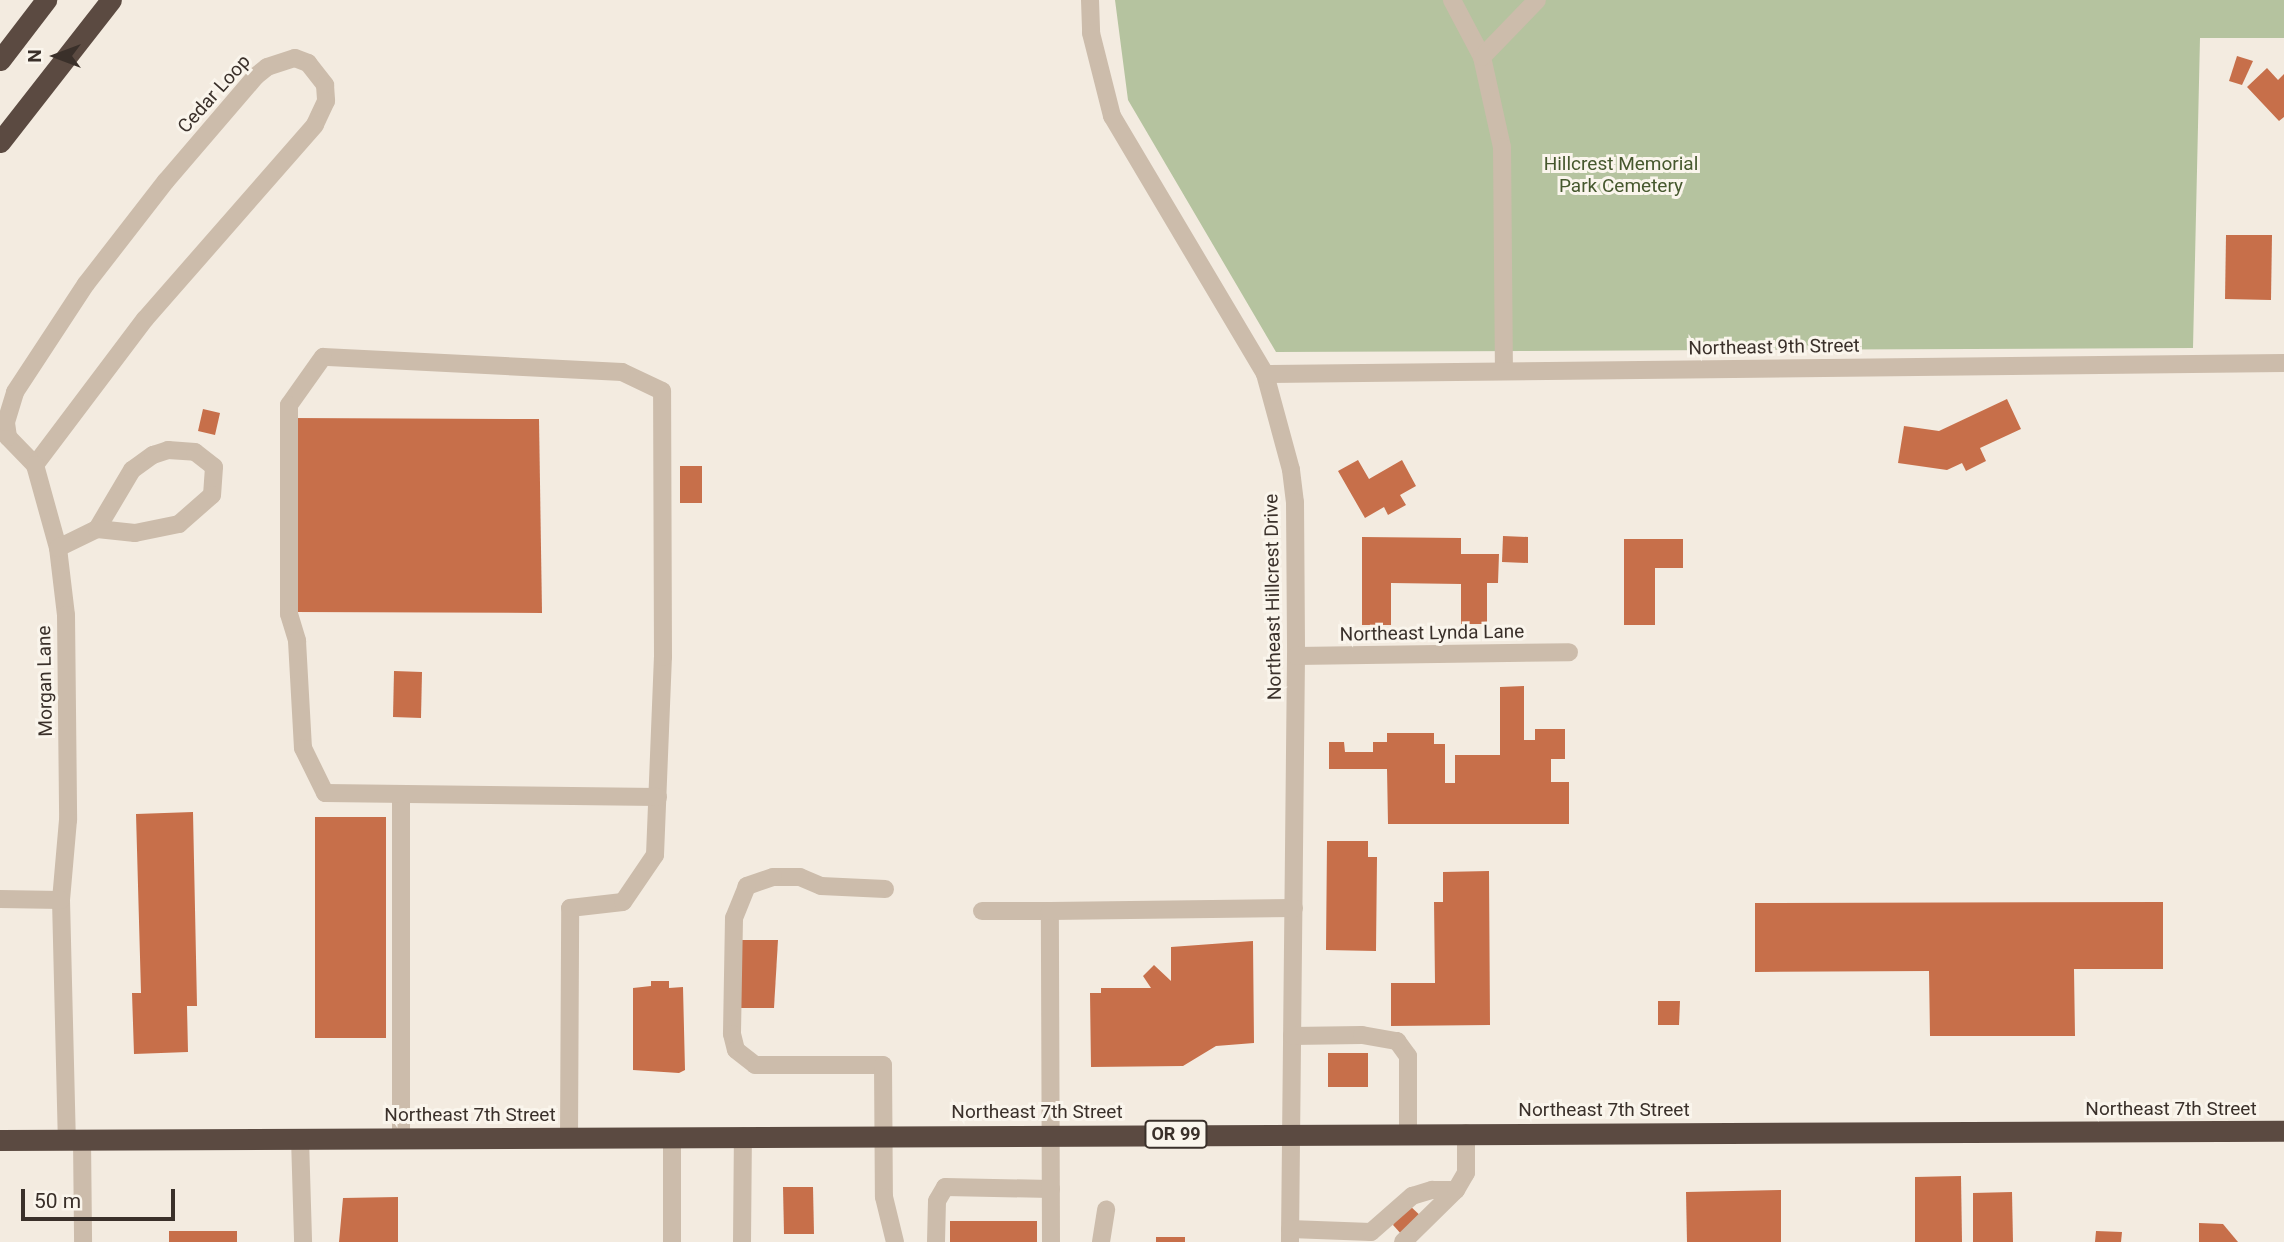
<!DOCTYPE html>
<style>
body{margin:0}
#map{position:relative;width:2284px;height:1242px;overflow:hidden;background:#f3ebe0;font-family:Roboto,sans-serif}
div>[style]{position:absolute}
[style*='--x']{left:calc(var(--x)*1px);top:calc(var(--y)*1px);width:calc(var(--w)*1px);rotate:calc(var(--a)*1deg)}
.green>*{inset:0;background:#b5c39f}
.building>*{inset:0;background:#c76f4a}
.minor>*{height:18px;margin:-9px;padding:0 9px;transform-origin:9px;border-radius:9px;background:#ccbcab}
.highway>*{height:21px;margin:-10.5px;padding:0 10.5px;transform-origin:10.5px;border-radius:10.5px;background:#5b4a41}
span{translate:-50% -50%;white-space:nowrap;text-align:center;line-height:1.15;-webkit-text-stroke:6px #faf5ec;paint-order:stroke}
.shield-label span{padding:2px 5px;background:#faf5ec;border:2px solid;border-radius:5px;-webkit-text-stroke-width:0}
.shield-label{font-size:18px;color:#3a302a;font-weight:700}
.street-label{font-size:19px;color:#3a302a}
.park-label{font-size:19px;color:#46582e}
.north{position:absolute;left:21px;top:21px;width:70px;height:70px;-webkit-text-stroke:5px #faf5ec;paint-order:stroke;rotate:270deg;font-size:19px;font-weight:700;line-height:28px;text-align:center;color:#3a302a}
.north::after{content:'';display:block;margin:auto;width:24px;height:32px;background:#3a302a;clip-path:polygon(50% 0,100% 100%,50% 72%,0 100%)}
.scale{position:absolute;left:21px;top:1189px;width:154px;height:32px;box-sizing:border-box;border:4px solid #3a302a;border-top:0;padding-left:9px;font-size:21px;line-height:24px;white-space:nowrap;color:#3a302a;-webkit-text-stroke:5px #faf5ec;paint-order:stroke}
</style>
<div id="map">
<div class="green">
<div style="clip-path:polygon(1115px 0,2284px 0,2284px 38px,2200px 38px,2193px 348px,1276px 352px,1128px 100px)"></div>
</div>
<div class="building">
<div style="clip-path:polygon(2237px 56px,2253px 61px,2242px 85px,2229px 81px)"></div>
<div style="clip-path:polygon(2267px 68px,2278px 80px,2284px 74px,2284px 117px,2279px 121px,2247px 87px)"></div>
<div style="clip-path:polygon(2226px 235px,2272px 235px,2271px 300px,2225px 299px)"></div>
<div style="clip-path:polygon(2007px 399px,2021px 429px,1980px 448px,1986px 461px,1966px 471px,1962px 463px,1947px 470px,1898px 463px,1904px 426px,1939px 431px)"></div>
<div style="clip-path:polygon(203px 409px,220px 413px,215px 435px,198px 431px)"></div>
<div style="clip-path:polygon(290px 418px,539px 419px,542px 613px,294px 612px)"></div>
<div style="clip-path:polygon(1358px 460px,1369px 479px,1402px 460px,1416px 486px,1400px 495px,1406px 505px,1388px 515px,1384px 507px,1365px 518px,1338px 471px)"></div>
<div style="clip-path:polygon(680px 466px,702px 466px,702px 503px,680px 503px)"></div>
<div style="clip-path:polygon(1503px 536px,1528px 537px,1528px 563px,1502px 562px)"></div>
<div style="clip-path:polygon(1362px 537px,1461px 538px,1461px 554px,1499px 554px,1498px 583px,1487px 583px,1487px 624px,1461px 624px,1461px 584px,1391px 583px,1391px 625px,1362px 625px)"></div>
<div style="clip-path:polygon(1624px 539px,1683px 539px,1683px 568px,1655px 568px,1655px 625px,1624px 625px)"></div>
<div style="clip-path:polygon(394px 671px,422px 672px,421px 718px,393px 717px)"></div>
<div style="clip-path:polygon(1524px 686px,1524px 740px,1535px 740px,1535px 729px,1565px 729px,1565px 759px,1551px 759px,1551px 782px,1569px 782px,1569px 824px,1388px 824px,1387px 769px,1329px 769px,1329px 742px,1344px 742px,1345px 752px,1373px 752px,1373px 742px,1387px 742px,1387px 733px,1434px 733px,1434px 744px,1445px 744px,1445px 783px,1455px 783px,1455px 755px,1500px 755px,1500px 687px)"></div>
<div style="clip-path:polygon(193px 812px,197px 1006px,187px 1006px,188px 1052px,134px 1054px,132px 993px,141px 993px,136px 814px)"></div>
<div style="clip-path:polygon(315px 817px,386px 817px,386px 1038px,315px 1038px)"></div>
<div style="clip-path:polygon(1327px 841px,1368px 841px,1368px 857px,1377px 857px,1376px 951px,1326px 950px)"></div>
<div style="clip-path:polygon(1489px 871px,1490px 1025px,1391px 1026px,1391px 983px,1435px 983px,1434px 902px,1443px 902px,1443px 872px)"></div>
<div style="clip-path:polygon(2163px 902px,2163px 969px,2074px 969px,2075px 1036px,1930px 1036px,1929px 971px,1755px 972px,1755px 903px)"></div>
<div style="clip-path:polygon(739px 940px,778px 940px,774px 1008px,739px 1008px)"></div>
<div style="clip-path:polygon(1253px 941px,1254px 1043px,1216px 1046px,1183px 1066px,1091px 1067px,1090px 993px,1101px 993px,1101px 988px,1151px 988px,1143px 976px,1154px 965px,1171px 981px,1171px 947px)"></div>
<div style="clip-path:polygon(651px 981px,669px 981px,669px 988px,683px 987px,685px 1070px,679px 1073px,633px 1070px,633px 988px,651px 986px)"></div>
<div style="clip-path:polygon(1658px 1001px,1680px 1001px,1679px 1025px,1658px 1025px)"></div>
<div style="clip-path:polygon(1328px 1053px,1368px 1053px,1368px 1087px,1328px 1087px)"></div>
<div style="clip-path:polygon(1961px 1176px,1962px 1242px,1915px 1242px,1915px 1177px)"></div>
<div style="clip-path:polygon(783px 1187px,813px 1187px,814px 1234px,784px 1234px)"></div>
<div style="clip-path:polygon(1781px 1190px,1781px 1242px,1687px 1242px,1686px 1192px)"></div>
<div style="clip-path:polygon(2012px 1192px,2013px 1242px,1973px 1242px,1973px 1193px)"></div>
<div style="clip-path:polygon(398px 1197px,398px 1242px,339px 1242px,343px 1198px)"></div>
<div style="clip-path:polygon(1407px 1203px,1426px 1221px,1403px 1236px,1393px 1225px)"></div>
<div style="clip-path:polygon(950px 1221px,1037px 1221px,1037px 1242px,950px 1242px)"></div>
<div style="clip-path:polygon(2199px 1223px,2223px 1224px,2238px 1242px,2199px 1242px)"></div>
<div style="clip-path:polygon(169px 1231px,237px 1231px,237px 1242px,169px 1242px)"></div>
<div style="clip-path:polygon(2096px 1231px,2122px 1232px,2121px 1242px,2095px 1242px)"></div>
<div style="clip-path:polygon(1156px 1237px,1185px 1237px,1185px 1242px,1156px 1242px)"></div>
</div>
<div class="minor">
<div style="--x:1090;--y:0;--w:33;--a:88"></div>
<div style="--x:1091;--y:33;--w:86;--a:75.8"></div>
<div style="--x:1112;--y:116;--w:300;--a:59.3"></div>
<div style="--x:1265;--y:374;--w:99;--a:74.8"></div>
<div style="--x:1291;--y:470;--w:32;--a:83"></div>
<div style="--x:1295;--y:502;--w:154;--a:89.6"></div>
<div style="--x:1296;--y:656;--w:586;--a:90.59"></div>
<div style="--x:1452;--y:0;--w:64;--a:62.2"></div>
<div style="--x:1482;--y:57;--w:92;--a:77.5"></div>
<div style="--x:1502;--y:147;--w:224;--a:89.5"></div>
<div style="--x:1482;--y:57;--w:79;--a:-46"></div>
<div style="--x:295;--y:58;--w:14;--a:21"></div>
<div style="--x:308;--y:63;--w:28;--a:52"></div>
<div style="--x:325;--y:85;--w:16;--a:86"></div>
<div style="--x:326;--y:101;--w:26;--a:115"></div>
<div style="--x:315;--y:125;--w:258;--a:131.2"></div>
<div style="--x:145;--y:319;--w:183;--a:127"></div>
<div style="--x:35;--y:465;--w:39;--a:-134"></div>
<div style="--x:8;--y:437;--w:15;--a:-98"></div>
<div style="--x:6;--y:422;--w:31;--a:-73"></div>
<div style="--x:15;--y:392;--w:129;--a:-56.7"></div>
<div style="--x:86;--y:284;--w:130;--a:-52.2"></div>
<div style="--x:166;--y:181;--w:138;--a:-49.4"></div>
<div style="--x:256;--y:76;--w:14;--a:-39"></div>
<div style="--x:267;--y:67;--w:29;--a:-18"></div>
<div style="--x:1265;--y:374;--w:1019;--a:-0.62"></div>
<div style="--x:35;--y:465;--w:86;--a:74.5"></div>
<div style="--x:58;--y:548;--w:67;--a:83.2"></div>
<div style="--x:66;--y:615;--w:205;--a:89.4"></div>
<div style="--x:68;--y:820;--w:80;--a:95"></div>
<div style="--x:61;--y:900;--w:239;--a:88.6"></div>
<div style="--x:58;--y:548;--w:43;--a:-26"></div>
<div style="--x:97;--y:529;--w:69;--a:-59.3"></div>
<div style="--x:132;--y:470;--w:26;--a:-36"></div>
<div style="--x:153;--y:455;--w:16;--a:-18"></div>
<div style="--x:168;--y:450;--w:27;--a:4"></div>
<div style="--x:195;--y:452;--w:24;--a:38"></div>
<div style="--x:214;--y:467;--w:28;--a:94"></div>
<div style="--x:212;--y:495;--w:44;--a:138.7"></div>
<div style="--x:179;--y:524;--w:45;--a:168.4"></div>
<div style="--x:135;--y:533;--w:38;--a:-174"></div>
<div style="--x:1296;--y:656;--w:273;--a:-0.8"></div>
<div style="--x:401;--y:795;--w:343;--a:90"></div>
<div style="--x:885;--y:889;--w:64;--a:-177.3"></div>
<div style="--x:821;--y:886;--w:23;--a:-157"></div>
<div style="--x:800;--y:877;--w:27;--a:180"></div>
<div style="--x:773;--y:877;--w:28;--a:161"></div>
<div style="--x:747;--y:886;--w:35;--a:112"></div>
<div style="--x:734;--y:918;--w:116;--a:91"></div>
<div style="--x:732;--y:1034;--w:16;--a:76"></div>
<div style="--x:736;--y:1050;--w:24;--a:38"></div>
<div style="--x:755;--y:1065;--w:128;--a:0"></div>
<div style="--x:883;--y:1065;--w:132;--a:89.6"></div>
<div style="--x:884;--y:1197;--w:46;--a:76.3"></div>
<div style="--x:0;--y:899;--w:61;--a:0.9"></div>
<div style="--x:982;--y:911;--w:68;--a:0"></div>
<div style="--x:1292;--y:1036;--w:70;--a:-0.8"></div>
<div style="--x:1362;--y:1035;--w:36;--a:10"></div>
<div style="--x:1397;--y:1041;--w:19;--a:54"></div>
<div style="--x:1408;--y:1056;--w:77;--a:90"></div>
<div style="--x:569;--y:1137;--w:229;--a:-89.7"></div>
<div style="--x:570;--y:908;--w:53;--a:-6.5"></div>
<div style="--x:623;--y:902;--w:57;--a:-55.8"></div>
<div style="--x:655;--y:855;--w:198;--a:-87.7"></div>
<div style="--x:663;--y:657;--w:266;--a:-90.2"></div>
<div style="--x:662;--y:391;--w:44;--a:-154.6"></div>
<div style="--x:622;--y:372;--w:299;--a:-177.1"></div>
<div style="--x:323;--y:357;--w:59;--a:125.3"></div>
<div style="--x:289;--y:405;--w:209;--a:90"></div>
<div style="--x:289;--y:614;--w:28;--a:73"></div>
<div style="--x:297;--y:641;--w:107;--a:86.8"></div>
<div style="--x:303;--y:748;--w:50;--a:63.9"></div>
<div style="--x:325;--y:793;--w:333;--a:0.7"></div>
<div style="--x:672;--y:1137;--w:105;--a:90"></div>
<div style="--x:300;--y:1138;--w:104;--a:88.3"></div>
<div style="--x:82;--y:1139;--w:103;--a:89.4"></div>
<div style="--x:1290;--y:1229;--w:81;--a:2.1"></div>
<div style="--x:1371;--y:1232;--w:55;--a:-41.3"></div>
<div style="--x:1412;--y:1196;--w:21;--a:-17"></div>
<div style="--x:1432;--y:1190;--w:24;--a:0"></div>
<div style="--x:742;--y:1242;--w:106;--a:-89.5"></div>
<div style="--x:936;--y:1242;--w:41;--a:-88.6"></div>
<div style="--x:937;--y:1201;--w:16;--a:-60"></div>
<div style="--x:945;--y:1187;--w:106;--a:1.1"></div>
<div style="--x:1051;--y:1242;--w:331;--a:-90.2"></div>
<div style="--x:1050;--y:911;--w:244;--a:-0.7"></div>
<div style="--x:1101;--y:1242;--w:33;--a:-81"></div>
<div style="--x:1403;--y:1242;--w:74;--a:-44.5"></div>
<div style="--x:1456;--y:1190;--w:20;--a:-60"></div>
<div style="--x:1466;--y:1173;--w:40;--a:-90"></div>
</div>
<div class="highway">
<div style="--x:0;--y:60;--w:76;--a:-52.5"></div>
<div style="--x:0;--y:142;--w:180;--a:-52"></div>
<div style="--x:0;--y:1140;--w:2284;--a:-0.23"></div>
</div>
<div class="shield-label">
<span style="left:1176px;top:1134px">OR 99</span>
</div>
<div class="street-label">
<span style="left:214px;top:94px;rotate:-48deg">Cedar Loop</span>
<span style="left:1774px;top:347px;rotate:-1deg">Northeast 9th Street</span>
<span style="left:1273px;top:597px;rotate:-91deg">Northeast Hillcrest Drive</span>
<span style="left:1432px;top:633px;rotate:-1deg">Northeast Lynda Lane</span>
<span style="left:45px;top:681px;rotate:-91deg">Morgan Lane</span>
<span style="left:2171px;top:1109px">Northeast 7th Street</span>
<span style="left:1604px;top:1110px">Northeast 7th Street</span>
<span style="left:1037px;top:1112px">Northeast 7th Street</span>
<span style="left:470px;top:1115px">Northeast 7th Street</span>
</div>
<div class="park-label">
<span style="left:1621px;top:175px">Hillcrest Memorial<br>Park Cemetery</span>
</div>
<div class="north">N</div>
<div class="scale">50 m</div>
</div>
